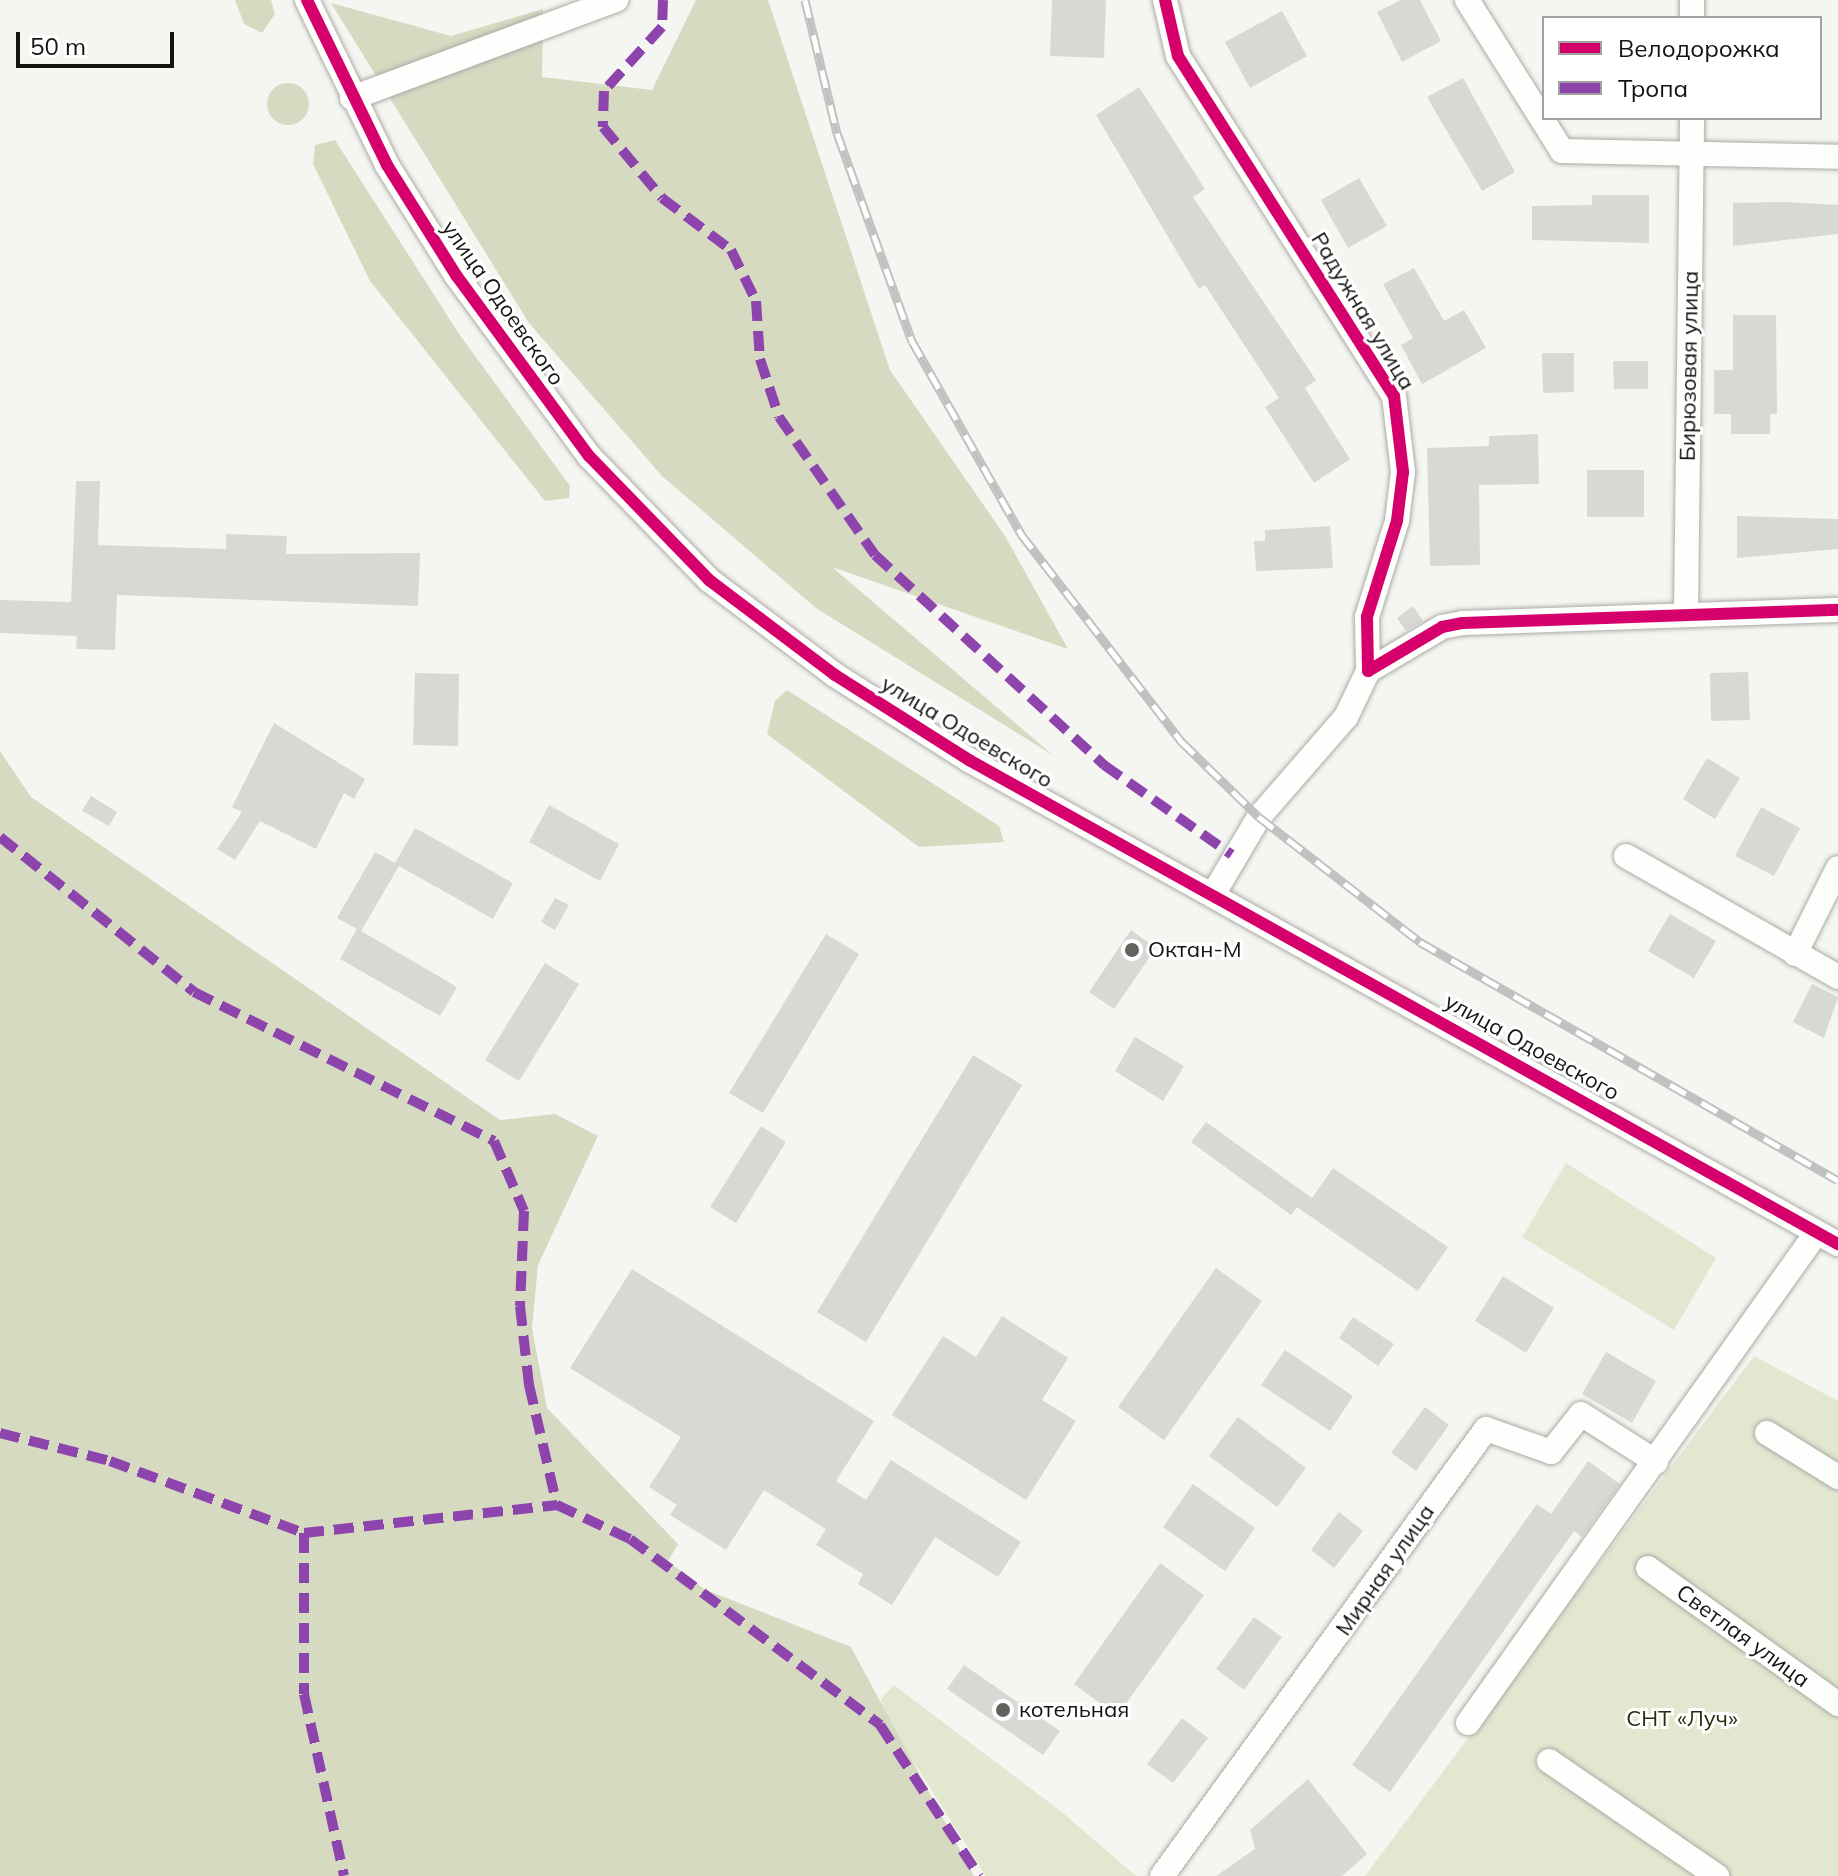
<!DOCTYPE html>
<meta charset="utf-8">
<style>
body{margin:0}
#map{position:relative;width:1838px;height:1876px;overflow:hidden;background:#f5f6f1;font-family:Mulish,sans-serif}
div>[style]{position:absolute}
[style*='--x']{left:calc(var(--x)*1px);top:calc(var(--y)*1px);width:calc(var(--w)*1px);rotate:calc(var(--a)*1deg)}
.green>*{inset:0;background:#e2e8cf}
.forest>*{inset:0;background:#d5dac1}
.round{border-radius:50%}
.building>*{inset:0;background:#d8d9d5}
.roads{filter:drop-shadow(0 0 2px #aaaba7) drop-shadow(0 0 2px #aaaba7)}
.minor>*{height:24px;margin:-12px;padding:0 12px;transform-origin:12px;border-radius:12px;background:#fefefd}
.rail>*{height:9px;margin-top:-4.5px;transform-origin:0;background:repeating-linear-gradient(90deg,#fff 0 18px,#c1c1c1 0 36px);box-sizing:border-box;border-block:2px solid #c1c1c1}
.quiet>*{height:10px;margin-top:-5px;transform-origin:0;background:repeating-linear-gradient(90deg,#8e44ad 0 20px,transparent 0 30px)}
.cycleway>*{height:12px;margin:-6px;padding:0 6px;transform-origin:6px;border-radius:6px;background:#d6006c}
.dots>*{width:22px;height:22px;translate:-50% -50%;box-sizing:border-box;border:4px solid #fff;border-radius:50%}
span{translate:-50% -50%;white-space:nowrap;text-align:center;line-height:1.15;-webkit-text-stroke:6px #fff;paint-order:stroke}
.street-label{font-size:22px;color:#131411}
.poi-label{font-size:22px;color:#131411}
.left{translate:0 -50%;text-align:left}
.park-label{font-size:22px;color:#262d0b}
.legend{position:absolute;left:1542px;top:16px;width:280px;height:104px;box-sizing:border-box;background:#fff;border:2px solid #a1a1a0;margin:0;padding:10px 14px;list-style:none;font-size:24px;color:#131411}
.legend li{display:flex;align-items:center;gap:16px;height:40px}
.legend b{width:40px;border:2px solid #a1a1a0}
.scale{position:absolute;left:16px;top:32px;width:158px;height:36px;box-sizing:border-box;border:4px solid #131411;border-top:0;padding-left:10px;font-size:24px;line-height:28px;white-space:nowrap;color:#131411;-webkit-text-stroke:6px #fff;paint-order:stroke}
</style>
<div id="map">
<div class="green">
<div style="clip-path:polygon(1566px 1163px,1716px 1258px,1674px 1330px,1522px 1237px)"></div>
<div style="clip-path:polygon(1754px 1356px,1838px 1401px,1838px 1876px,1365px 1876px)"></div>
<div style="clip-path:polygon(894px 1685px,1063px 1813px,1136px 1876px,986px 1876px,888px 1722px,881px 1699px)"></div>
</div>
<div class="forest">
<div style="clip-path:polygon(235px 0,271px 0,275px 14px,262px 33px,244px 24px)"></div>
<div style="clip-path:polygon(696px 0,768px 0,890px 370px,1005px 536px,1068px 649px,832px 567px,1054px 756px,816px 608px,662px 476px,529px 323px,331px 3px,451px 36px,543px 9px,542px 77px,652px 90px)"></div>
<div class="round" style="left:267px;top:83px;width:42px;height:42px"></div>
<div style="clip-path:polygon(335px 140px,459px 334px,570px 486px,569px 498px,545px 501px,370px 281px,313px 164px,315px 145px)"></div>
<div style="clip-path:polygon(787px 690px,999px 826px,1004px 842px,919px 847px,767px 734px,775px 701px)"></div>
<div style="clip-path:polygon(0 751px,31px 797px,500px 1120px,555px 1114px,598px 1136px,538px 1265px,532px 1328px,547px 1408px,678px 1544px,668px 1561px,704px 1589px,851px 1647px,974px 1876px,0 1876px)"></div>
</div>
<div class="building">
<div style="clip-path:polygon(1052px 0,1106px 0,1104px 58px,1050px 56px)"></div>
<div style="clip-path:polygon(1401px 0,1420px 0,1441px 41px,1402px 62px,1377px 12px)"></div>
<div style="clip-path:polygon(1282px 11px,1307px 56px,1250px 88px,1225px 42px)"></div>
<div style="clip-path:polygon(1463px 78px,1515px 172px,1482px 191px,1427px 97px)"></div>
<div style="clip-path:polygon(1139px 87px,1205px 189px,1193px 197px,1316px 380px,1305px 388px,1350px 459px,1314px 483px,1265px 407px,1279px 398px,1205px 285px,1199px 289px,1096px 115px)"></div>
<div style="clip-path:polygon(1359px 178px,1387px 226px,1348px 248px,1321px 200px)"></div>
<div style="clip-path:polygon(1592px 195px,1649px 195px,1649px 243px,1532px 240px,1532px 206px,1592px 205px)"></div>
<div style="clip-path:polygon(1786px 202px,1838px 205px,1838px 234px,1733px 246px,1733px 203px)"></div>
<div style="clip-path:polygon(1414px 268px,1444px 321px,1464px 310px,1486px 348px,1422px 384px,1401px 345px,1413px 338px,1383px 284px)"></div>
<div style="clip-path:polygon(1733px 315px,1776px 315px,1777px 414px,1770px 414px,1770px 434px,1731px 434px,1731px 414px,1714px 414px,1714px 370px,1733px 370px)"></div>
<div style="clip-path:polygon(1542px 353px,1574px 353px,1574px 392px,1543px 393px)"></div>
<div style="clip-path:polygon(1613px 361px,1648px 361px,1648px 389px,1614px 389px)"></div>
<div style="clip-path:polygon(1538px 434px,1539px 484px,1479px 485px,1480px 565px,1430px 566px,1427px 448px,1489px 446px,1489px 436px)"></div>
<div style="clip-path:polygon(1587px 470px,1644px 470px,1644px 517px,1587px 517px)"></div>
<div style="clip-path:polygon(76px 481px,100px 481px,98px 545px,226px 549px,226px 534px,287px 536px,286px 554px,420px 553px,418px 606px,117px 595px,115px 650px,76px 649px,77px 636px,0 633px,0 600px,71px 602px)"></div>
<div style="clip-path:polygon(1737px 516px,1838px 519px,1838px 549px,1737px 558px)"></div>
<div style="clip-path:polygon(1330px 526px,1333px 568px,1256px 571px,1254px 541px,1265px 541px,1265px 530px)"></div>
<div style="clip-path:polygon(1413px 606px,1423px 621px,1406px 631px,1397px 618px)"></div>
<div style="clip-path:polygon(1748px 672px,1750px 720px,1711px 721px,1710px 673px)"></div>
<div style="clip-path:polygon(415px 673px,459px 674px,458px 746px,413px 745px)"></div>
<div style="clip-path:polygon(274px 723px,365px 779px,354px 799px,344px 793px,316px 849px,260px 821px,235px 860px,217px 849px,242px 812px,232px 807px)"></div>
<div style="clip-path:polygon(1707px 758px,1740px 778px,1715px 819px,1683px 799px)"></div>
<div style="clip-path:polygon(91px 796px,117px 812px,109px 826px,82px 811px)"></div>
<div style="clip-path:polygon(549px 805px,619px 844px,600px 881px,529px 842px)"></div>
<div style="clip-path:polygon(1761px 807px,1800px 828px,1774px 876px,1735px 856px)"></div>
<div style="clip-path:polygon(415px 828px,513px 883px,493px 919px,399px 866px,361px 931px,457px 987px,440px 1016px,340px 959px,357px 929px,337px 918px,375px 852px,395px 863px)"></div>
<div style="clip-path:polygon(555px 898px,569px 905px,555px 930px,541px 922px)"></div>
<div style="clip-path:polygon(1670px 914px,1716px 941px,1694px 978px,1648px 951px)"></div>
<div style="clip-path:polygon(1131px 930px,1156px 948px,1114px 1009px,1089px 992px)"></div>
<div style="clip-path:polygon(826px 934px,859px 954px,763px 1113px,729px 1093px)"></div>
<div style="clip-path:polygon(545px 963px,579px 984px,519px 1081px,485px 1060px)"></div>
<div style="clip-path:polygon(1812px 984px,1838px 997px,1824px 1038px,1793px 1022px)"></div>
<div style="clip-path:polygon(1135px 1037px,1184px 1066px,1163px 1101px,1115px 1071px)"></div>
<div style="clip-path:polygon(973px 1055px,1022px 1085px,866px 1342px,817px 1312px)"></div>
<div style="clip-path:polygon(1206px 1122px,1312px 1198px,1333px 1168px,1448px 1247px,1418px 1291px,1297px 1207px,1291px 1215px,1191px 1142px)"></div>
<div style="clip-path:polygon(761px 1126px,786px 1142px,736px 1223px,710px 1207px)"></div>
<div style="clip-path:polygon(1216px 1268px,1262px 1301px,1164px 1440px,1118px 1407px)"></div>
<div style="clip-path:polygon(632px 1269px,874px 1421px,836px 1481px,866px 1500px,891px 1460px,1021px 1542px,998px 1577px,935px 1537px,892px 1605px,858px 1584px,863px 1574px,816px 1545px,826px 1529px,764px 1490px,726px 1550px,670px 1515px,677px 1505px,649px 1487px,681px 1437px,570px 1368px)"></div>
<div style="clip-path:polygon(1503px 1276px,1554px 1308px,1526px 1353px,1475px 1321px)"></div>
<div style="clip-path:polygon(1002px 1316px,1068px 1358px,1042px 1400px,1076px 1421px,1026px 1500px,892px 1415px,943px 1336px,976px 1357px)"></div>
<div style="clip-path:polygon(1353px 1317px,1394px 1344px,1378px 1366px,1339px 1338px)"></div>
<div style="clip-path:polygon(1285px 1350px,1353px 1396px,1330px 1431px,1261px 1385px)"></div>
<div style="clip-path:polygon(1606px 1352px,1656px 1381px,1632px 1423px,1582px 1394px)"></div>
<div style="clip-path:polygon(1425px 1407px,1449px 1425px,1416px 1471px,1391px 1453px)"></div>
<div style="clip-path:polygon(1238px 1417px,1306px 1468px,1277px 1507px,1209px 1456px)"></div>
<div style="clip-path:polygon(1588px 1461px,1620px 1484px,1582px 1537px,1574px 1531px,1390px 1792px,1352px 1765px,1537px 1504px,1551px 1514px)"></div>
<div style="clip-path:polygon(1193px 1484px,1255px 1528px,1225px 1571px,1163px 1527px)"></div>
<div style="clip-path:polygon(1339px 1512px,1363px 1531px,1334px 1568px,1311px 1550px)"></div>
<div style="clip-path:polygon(1160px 1563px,1204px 1595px,1117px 1716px,1074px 1684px)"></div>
<div style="clip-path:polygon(1254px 1617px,1282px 1637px,1244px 1690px,1216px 1669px)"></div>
<div style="clip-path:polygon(964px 1665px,1060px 1731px,1043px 1755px,947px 1689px)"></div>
<div style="clip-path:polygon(1182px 1718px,1208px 1738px,1173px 1783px,1147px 1764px)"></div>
<div style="clip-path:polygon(1308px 1779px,1367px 1854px,1342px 1876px,1216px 1876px,1255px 1849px,1250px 1830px)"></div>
</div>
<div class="roads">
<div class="minor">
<div style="--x:307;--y:0;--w:183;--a:64.1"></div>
<div style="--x:387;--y:165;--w:130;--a:57.9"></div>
<div style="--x:456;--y:275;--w:225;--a:53.7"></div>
<div style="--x:589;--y:456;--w:173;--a:45.9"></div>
<div style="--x:709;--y:580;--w:158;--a:37"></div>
<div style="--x:835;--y:675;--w:159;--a:32.4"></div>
<div style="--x:969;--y:760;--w:995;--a:29.12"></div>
<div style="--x:1165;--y:0;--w:57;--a:76.9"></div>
<div style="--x:1178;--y:56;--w:403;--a:57.6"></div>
<div style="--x:1394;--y:396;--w:77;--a:83.2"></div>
<div style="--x:1403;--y:472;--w:49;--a:97"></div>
<div style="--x:1397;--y:521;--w:101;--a:107.4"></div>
<div style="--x:1367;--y:617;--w:54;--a:88.9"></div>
<div style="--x:1368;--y:671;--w:86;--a:-30.7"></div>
<div style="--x:1442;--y:627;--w:20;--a:-11"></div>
<div style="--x:1462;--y:623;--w:376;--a:-2"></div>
<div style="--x:1467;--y:0;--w:178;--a:57.8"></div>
<div style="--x:1562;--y:151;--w:276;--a:1.2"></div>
<div style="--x:1692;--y:18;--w:18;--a:-90"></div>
<div style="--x:352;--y:98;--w:282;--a:-20.4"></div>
<div style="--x:1686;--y:613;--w:495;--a:-89.3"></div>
<div style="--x:1626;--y:856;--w:244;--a:29.7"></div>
<div style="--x:1214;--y:893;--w:88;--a:-59.4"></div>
<div style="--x:1259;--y:817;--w:133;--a:-49"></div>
<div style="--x:1346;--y:717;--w:51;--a:-64.4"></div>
<div style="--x:1795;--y:954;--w:96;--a:-63.4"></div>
<div style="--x:1767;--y:1433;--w:84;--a:31.8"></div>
<div style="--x:1648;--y:1568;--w:234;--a:35.6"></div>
<div style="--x:1468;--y:1723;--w:602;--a:-54.6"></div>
<div style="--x:1549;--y:1761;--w:204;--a:34.4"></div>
<div style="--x:1162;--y:1876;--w:552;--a:-54.06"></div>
<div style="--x:1486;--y:1429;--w:69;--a:19.5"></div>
<div style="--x:1551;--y:1452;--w:48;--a:-51.7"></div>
<div style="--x:1581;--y:1414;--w:89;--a:32.6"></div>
</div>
</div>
<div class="rail">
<div style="--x:805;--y:0;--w:137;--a:76.5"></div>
<div style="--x:837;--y:133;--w:221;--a:70.2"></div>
<div style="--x:912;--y:341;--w:222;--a:60.5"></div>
<div style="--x:1021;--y:534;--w:262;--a:52.3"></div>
<div style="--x:1181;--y:741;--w:109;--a:44.3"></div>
<div style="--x:1259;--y:817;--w:204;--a:37.8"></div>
<div style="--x:1420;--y:942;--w:481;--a:29.7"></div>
</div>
<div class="quiet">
<div style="--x:663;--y:0;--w:27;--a:92"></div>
<div style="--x:662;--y:27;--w:86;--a:132.2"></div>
<div style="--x:604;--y:91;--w:36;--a:92"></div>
<div style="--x:603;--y:127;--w:92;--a:50.3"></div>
<div style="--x:662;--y:198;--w:86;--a:37"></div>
<div style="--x:731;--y:250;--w:57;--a:63.9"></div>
<div style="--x:756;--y:301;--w:58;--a:86.1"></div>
<div style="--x:760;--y:359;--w:61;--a:71.9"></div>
<div style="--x:779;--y:417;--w:168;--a:55.2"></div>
<div style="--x:875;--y:555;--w:311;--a:42.5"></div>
<div style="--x:1104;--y:765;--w:156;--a:35.1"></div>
<div style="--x:0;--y:837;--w:248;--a:38.6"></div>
<div style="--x:194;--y:992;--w:335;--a:26.4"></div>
<div style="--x:494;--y:1141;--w:76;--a:66.8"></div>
<div style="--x:524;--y:1211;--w:95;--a:92.4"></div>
<div style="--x:520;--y:1306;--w:80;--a:83.5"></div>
<div style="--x:529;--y:1385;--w:123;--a:76.9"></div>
<div style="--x:557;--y:1505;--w:81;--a:25"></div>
<div style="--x:630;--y:1539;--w:312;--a:36.6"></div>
<div style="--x:880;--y:1725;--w:181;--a:56.7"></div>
<div style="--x:0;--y:1433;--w:114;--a:14.3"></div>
<div style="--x:110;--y:1461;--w:207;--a:20.4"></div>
<div style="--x:304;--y:1533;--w:161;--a:90"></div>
<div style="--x:304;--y:1694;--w:186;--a:77.6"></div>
<div style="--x:304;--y:1533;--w:255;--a:-6.3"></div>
</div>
<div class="cycleway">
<div style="--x:307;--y:0;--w:183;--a:64.1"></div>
<div style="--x:387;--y:165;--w:130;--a:57.9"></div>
<div style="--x:456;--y:275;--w:225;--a:53.7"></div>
<div style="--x:589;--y:456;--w:173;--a:45.9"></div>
<div style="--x:709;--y:580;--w:158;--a:37"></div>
<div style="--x:835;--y:675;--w:159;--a:32.4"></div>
<div style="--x:969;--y:760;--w:995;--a:29.12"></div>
<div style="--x:1165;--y:0;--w:57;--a:76.9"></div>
<div style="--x:1178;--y:56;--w:403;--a:57.6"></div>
<div style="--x:1394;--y:396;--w:77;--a:83.2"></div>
<div style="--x:1403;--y:472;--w:49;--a:97"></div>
<div style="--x:1397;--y:521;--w:101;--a:107.4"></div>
<div style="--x:1367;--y:617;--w:54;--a:88.9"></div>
<div style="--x:1368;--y:671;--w:86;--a:-30.7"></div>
<div style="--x:1442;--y:627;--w:20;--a:-11"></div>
<div style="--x:1462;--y:623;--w:376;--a:-2"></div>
</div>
<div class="dots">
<div style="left:1132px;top:950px;background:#62635f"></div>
<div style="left:1003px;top:1710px;background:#62635f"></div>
</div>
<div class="street-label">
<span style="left:503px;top:303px;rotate:55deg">улица Одоевского</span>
<span style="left:1363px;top:311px;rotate:59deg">Радужная улица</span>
<span style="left:1689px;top:366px;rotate:-89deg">Бирюзовая улица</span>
<span style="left:967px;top:732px;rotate:31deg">улица Одоевского</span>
<span style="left:1532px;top:1047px;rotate:29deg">улица Одоевского</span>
<span style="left:1385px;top:1570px;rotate:-55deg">Мирная улица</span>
<span style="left:1743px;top:1636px;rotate:36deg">Светлая улица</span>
</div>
<div class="poi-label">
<span class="left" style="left:1148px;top:950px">Октан-М</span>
<span class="left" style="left:1019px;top:1710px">котельная</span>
</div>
<div class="park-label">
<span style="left:1682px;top:1719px">СНТ «Луч»</span>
</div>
<ul class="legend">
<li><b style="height:10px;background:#d6006c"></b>Велодорожка</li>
<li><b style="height:10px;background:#8e44ad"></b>Тропа</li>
</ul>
<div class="scale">50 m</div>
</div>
